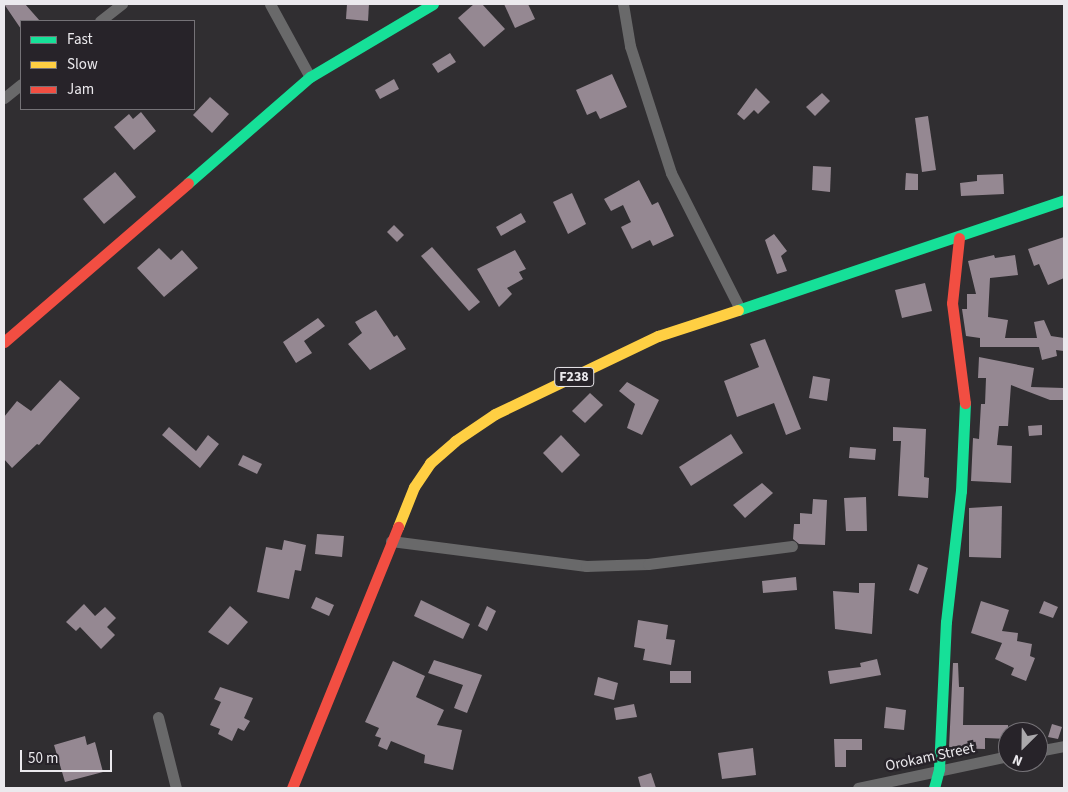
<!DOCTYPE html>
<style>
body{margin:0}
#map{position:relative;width:1068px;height:792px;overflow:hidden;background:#302e31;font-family:"Source Sans 3",sans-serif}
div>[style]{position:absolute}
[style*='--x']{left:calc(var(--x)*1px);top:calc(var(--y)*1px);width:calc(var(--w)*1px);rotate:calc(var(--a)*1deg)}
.building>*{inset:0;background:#958892}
.street>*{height:11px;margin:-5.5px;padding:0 5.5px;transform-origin:5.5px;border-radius:5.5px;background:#69696a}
.fast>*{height:11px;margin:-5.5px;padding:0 5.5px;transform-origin:5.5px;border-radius:5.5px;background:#16e098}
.slow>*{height:11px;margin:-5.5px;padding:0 5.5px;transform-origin:5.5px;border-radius:5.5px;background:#ffcf43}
.jam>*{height:11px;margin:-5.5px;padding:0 5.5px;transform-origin:5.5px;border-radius:5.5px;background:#f24e42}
span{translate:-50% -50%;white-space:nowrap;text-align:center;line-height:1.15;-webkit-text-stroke:5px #272329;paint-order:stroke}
.shield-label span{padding:1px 4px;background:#272329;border:1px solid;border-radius:4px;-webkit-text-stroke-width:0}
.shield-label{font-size:14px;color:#ebe9ed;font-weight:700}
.street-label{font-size:15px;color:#ebe9ed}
.frame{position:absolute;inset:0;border:5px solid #ebe9ed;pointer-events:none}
.legend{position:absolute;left:20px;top:20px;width:175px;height:90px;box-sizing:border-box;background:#272329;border:1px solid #757277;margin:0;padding:6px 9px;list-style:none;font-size:15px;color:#ebe9ed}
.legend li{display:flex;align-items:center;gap:10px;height:25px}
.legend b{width:25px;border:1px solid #757277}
.north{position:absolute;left:998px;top:722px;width:50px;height:50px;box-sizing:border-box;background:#272329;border:1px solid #757277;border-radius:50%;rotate:203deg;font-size:14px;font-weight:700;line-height:20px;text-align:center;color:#ebe9ed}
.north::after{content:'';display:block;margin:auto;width:18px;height:22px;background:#aaa8ab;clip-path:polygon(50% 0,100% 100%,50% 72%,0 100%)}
.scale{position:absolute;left:20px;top:750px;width:92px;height:22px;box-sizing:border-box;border:2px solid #ebe9ed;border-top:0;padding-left:6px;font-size:15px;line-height:18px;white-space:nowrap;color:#ebe9ed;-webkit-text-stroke:4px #272329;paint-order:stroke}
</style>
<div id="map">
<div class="building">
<div style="clip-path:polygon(4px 4px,25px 4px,40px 21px,21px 21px,21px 29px)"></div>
<div style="clip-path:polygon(347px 4px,369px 4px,368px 21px,346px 19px)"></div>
<div style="clip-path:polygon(474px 4px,482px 4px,505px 29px,484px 47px,458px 18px)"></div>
<div style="clip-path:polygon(504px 4px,528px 4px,535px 19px,515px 28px)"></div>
<div style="clip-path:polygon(450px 53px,456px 62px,438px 73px,432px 64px)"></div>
<div style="clip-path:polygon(612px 74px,627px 107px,600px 119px,596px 111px,587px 115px,576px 90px)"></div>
<div style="clip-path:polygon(394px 79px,399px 89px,380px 99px,375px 90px)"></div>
<div style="clip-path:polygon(756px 88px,770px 102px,758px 114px,754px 110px,744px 120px,737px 114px)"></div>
<div style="clip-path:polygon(822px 93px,830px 101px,815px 116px,806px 107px)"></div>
<div style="clip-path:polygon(210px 97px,229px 114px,212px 133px,193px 115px)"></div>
<div style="clip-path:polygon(141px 112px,156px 131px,134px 150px,114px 127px,129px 114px,133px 119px)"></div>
<div style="clip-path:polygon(928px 116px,936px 170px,922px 172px,915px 118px)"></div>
<div style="clip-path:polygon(813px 166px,831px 167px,830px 192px,812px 190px)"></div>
<div style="clip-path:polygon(115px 172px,136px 197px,104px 224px,83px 199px)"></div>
<div style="clip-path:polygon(906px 173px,918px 174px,918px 190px,905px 190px)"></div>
<div style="clip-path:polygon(1003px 174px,1004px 194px,961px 196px,960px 183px,977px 181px,977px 175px)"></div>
<div style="clip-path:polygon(639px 180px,652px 205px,658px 202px,674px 236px,653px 246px,650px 240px,632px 249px,621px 227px,631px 222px,623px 205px,611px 211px,604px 199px)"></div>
<div style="clip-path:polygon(572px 193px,586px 224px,568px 234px,553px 202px)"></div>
<div style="clip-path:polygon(521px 213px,526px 222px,501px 236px,496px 227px)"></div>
<div style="clip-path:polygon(394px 225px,404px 235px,397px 242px,387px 232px)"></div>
<div style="clip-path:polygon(774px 234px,787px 251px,781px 256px,787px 271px,777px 274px,765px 240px)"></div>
<div style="clip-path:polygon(1064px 237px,1064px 278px,1048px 285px,1039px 264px,1034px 266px,1028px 249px)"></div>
<div style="clip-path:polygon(432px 247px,480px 302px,469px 311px,421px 256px)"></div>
<div style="clip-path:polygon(159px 248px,171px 260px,182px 250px,198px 268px,164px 297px,137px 268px)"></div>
<div style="clip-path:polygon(515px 250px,526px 269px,519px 272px,523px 279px,507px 288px,512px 294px,499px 307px,477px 269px)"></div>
<div style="clip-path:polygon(994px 255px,995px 258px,1015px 255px,1018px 275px,990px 278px,988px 317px,1008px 320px,1005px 338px,1037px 338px,1034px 322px,1044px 320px,1051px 336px,1064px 338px,1064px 351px,1056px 350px,1057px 356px,1042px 360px,1039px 347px,980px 347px,980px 338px,966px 336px,962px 309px,967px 309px,967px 294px,976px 294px,968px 261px)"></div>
<div style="clip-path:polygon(925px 283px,932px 311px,902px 318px,895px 290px)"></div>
<div style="clip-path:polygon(376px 310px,394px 337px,397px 335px,406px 349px,370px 370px,348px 344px,362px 333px,355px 322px)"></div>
<div style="clip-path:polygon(318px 318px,325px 326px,304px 341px,312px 353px,296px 363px,283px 342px)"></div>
<div style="clip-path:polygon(765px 339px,801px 429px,786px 435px,774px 403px,737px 417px,724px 381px,759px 367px,750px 344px)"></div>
<div style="clip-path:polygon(979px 357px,1034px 368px,1031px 387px,1064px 388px,1064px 400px,1050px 400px,1011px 385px,1008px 426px,999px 426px,997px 445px,1012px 446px,1011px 483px,971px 481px,973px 438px,979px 439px,981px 404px,985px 404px,986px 378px,978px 378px)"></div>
<div style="clip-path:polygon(813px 376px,830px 379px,827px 401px,809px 398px)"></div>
<div style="clip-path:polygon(60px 380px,80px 398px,39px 445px,37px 444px,12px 468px,4px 459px,4px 417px,17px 401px,31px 411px)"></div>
<div style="clip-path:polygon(627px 382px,659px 400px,642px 435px,627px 428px,635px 404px,619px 391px)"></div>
<div style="clip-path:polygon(590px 393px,603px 405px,585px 423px,572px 411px)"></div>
<div style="clip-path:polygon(1042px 425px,1042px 435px,1029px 436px,1028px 426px)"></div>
<div style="clip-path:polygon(169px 427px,196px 451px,208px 435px,219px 444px,200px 468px,162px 435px)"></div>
<div style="clip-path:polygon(893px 427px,926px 429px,924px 477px,929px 478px,928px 498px,898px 496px,901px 441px,893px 441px)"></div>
<div style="clip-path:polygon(731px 434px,743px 453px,691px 486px,679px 467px)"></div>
<div style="clip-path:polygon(561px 435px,580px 455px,562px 473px,543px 453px)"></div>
<div style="clip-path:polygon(850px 447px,876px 449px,875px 460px,849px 458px)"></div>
<div style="clip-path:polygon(243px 455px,262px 464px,257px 474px,238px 465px)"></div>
<div style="clip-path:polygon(762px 483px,773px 493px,745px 518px,733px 505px)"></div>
<div style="clip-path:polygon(866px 497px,867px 531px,846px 531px,844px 498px)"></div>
<div style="clip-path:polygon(813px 499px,827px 500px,825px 545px,799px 544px,793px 539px,794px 524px,800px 524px,800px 513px,812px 514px)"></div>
<div style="clip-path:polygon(1002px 506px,1001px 558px,969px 557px,969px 508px)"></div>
<div style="clip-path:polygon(317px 534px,344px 536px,342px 557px,315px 554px)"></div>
<div style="clip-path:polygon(284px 540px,306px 545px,301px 571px,295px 570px,289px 599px,257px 592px,266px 547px,282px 550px)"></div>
<div style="clip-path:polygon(918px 564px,928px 568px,918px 594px,909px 590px)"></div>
<div style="clip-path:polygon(796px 577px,797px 590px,763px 593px,762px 581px)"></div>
<div style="clip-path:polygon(859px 583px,875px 583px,872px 634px,835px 629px,833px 591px,859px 593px)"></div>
<div style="clip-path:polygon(316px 597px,334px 605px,329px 616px,311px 608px)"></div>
<div style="clip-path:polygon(421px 600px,470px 624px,463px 639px,414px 616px)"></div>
<div style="clip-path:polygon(981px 601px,1009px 610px,1002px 631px,1018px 633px,1017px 641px,1032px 644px,1030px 656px,1035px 658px,1026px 681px,1011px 675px,1014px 668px,995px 659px,1002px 643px,971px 633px)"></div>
<div style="clip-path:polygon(1044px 601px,1058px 607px,1053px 618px,1039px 613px)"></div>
<div style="clip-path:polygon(84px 604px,95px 616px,105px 607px,116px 618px,107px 627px,115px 635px,101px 649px,80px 627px,76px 631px,66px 622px)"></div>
<div style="clip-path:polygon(230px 606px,248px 622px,228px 645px,208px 632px)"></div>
<div style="clip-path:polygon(487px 606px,496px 611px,487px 631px,478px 626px)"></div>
<div style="clip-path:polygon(638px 620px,668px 625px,666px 639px,675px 640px,671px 665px,643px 660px,645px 649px,634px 647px)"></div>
<div style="clip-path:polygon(877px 659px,881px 675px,830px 684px,828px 671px,861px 667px,860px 663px)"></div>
<div style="clip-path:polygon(434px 660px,482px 675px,467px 713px,454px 708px,463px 685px,428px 673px)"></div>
<div style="clip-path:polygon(393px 661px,425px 676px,416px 697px,444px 710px,437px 725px,462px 730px,453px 770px,424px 763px,425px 755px,391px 741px,387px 750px,378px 746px,381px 738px,375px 736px,379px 728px,365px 722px)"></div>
<div style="clip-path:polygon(953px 663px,958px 663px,959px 687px,964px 687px,963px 725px,1008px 725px,1008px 739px,985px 738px,985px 749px,949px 748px)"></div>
<div style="clip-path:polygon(670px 671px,691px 671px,691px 683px,670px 683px)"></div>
<div style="clip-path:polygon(598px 677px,618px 683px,614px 700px,594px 695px)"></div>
<div style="clip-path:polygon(220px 687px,253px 698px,244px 718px,250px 721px,244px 731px,238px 728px,232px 741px,218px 734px,220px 729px,210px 725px,221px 702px,214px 699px)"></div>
<div style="clip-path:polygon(634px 704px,637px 717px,616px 720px,614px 708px)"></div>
<div style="clip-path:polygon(886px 707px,906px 710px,904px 730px,884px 728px)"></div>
<div style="clip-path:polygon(1052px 724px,1062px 727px,1058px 739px,1048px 737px)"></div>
<div style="clip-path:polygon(85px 736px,87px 745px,95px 742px,103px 772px,65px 782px,54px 745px)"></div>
<div style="clip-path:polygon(834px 739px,862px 739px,862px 750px,846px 750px,846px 767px,835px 767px)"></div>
<div style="clip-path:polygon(753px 748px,756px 775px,722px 779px,718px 753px)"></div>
<div style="clip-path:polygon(651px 773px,656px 788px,641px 788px,638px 777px)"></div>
</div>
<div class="street">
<div style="--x:270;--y:4;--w:83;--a:61.3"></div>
<div style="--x:623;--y:4;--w:43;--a:80.5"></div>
<div style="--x:630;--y:46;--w:133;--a:72.1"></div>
<div style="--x:671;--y:173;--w:153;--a:63.1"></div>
<div style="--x:100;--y:21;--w:28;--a:-38"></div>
<div style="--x:4;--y:98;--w:22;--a:-39"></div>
<div style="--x:391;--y:541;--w:197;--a:7.3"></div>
<div style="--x:586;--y:566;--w:62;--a:-1.8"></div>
<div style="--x:648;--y:564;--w:145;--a:-7.1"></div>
<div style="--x:158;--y:717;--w:73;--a:75.8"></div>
<div style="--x:1038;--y:751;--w:26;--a:-11"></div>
<div style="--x:858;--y:788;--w:153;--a:-12"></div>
</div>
<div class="fast">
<div style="--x:188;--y:183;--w:162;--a:-41"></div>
<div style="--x:310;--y:77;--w:143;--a:-30.7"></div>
<div style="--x:738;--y:310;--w:344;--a:-18.6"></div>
<div style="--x:934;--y:788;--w:20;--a:-75"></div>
<div style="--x:939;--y:769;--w:147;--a:-87.3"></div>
<div style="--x:946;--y:622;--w:132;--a:-83.5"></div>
<div style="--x:961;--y:491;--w:88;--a:-87.4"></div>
</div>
<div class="slow">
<div style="--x:398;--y:527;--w:43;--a:-68.2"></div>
<div style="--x:414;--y:487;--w:29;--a:-56"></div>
<div style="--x:430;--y:463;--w:33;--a:-41"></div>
<div style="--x:455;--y:441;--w:48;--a:-34"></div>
<div style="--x:495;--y:414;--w:181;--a:-25.6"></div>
<div style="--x:658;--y:336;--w:84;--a:-18"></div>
</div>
<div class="jam">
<div style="--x:959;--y:238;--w:65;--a:96.1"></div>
<div style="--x:952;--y:303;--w:101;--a:82.6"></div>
<div style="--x:4;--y:342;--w:243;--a:-40.8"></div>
<div style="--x:292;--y:788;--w:282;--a:-67.9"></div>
</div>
<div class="shield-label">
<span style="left:574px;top:377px">F238</span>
</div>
<div class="street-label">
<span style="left:930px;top:757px;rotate:-12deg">Orokam Street</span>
</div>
<div class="frame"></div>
<ul class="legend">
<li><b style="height:6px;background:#16e098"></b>Fast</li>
<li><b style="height:6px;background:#ffcf43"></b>Slow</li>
<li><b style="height:6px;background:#f24e42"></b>Jam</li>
</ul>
<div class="north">N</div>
<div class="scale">50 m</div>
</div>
